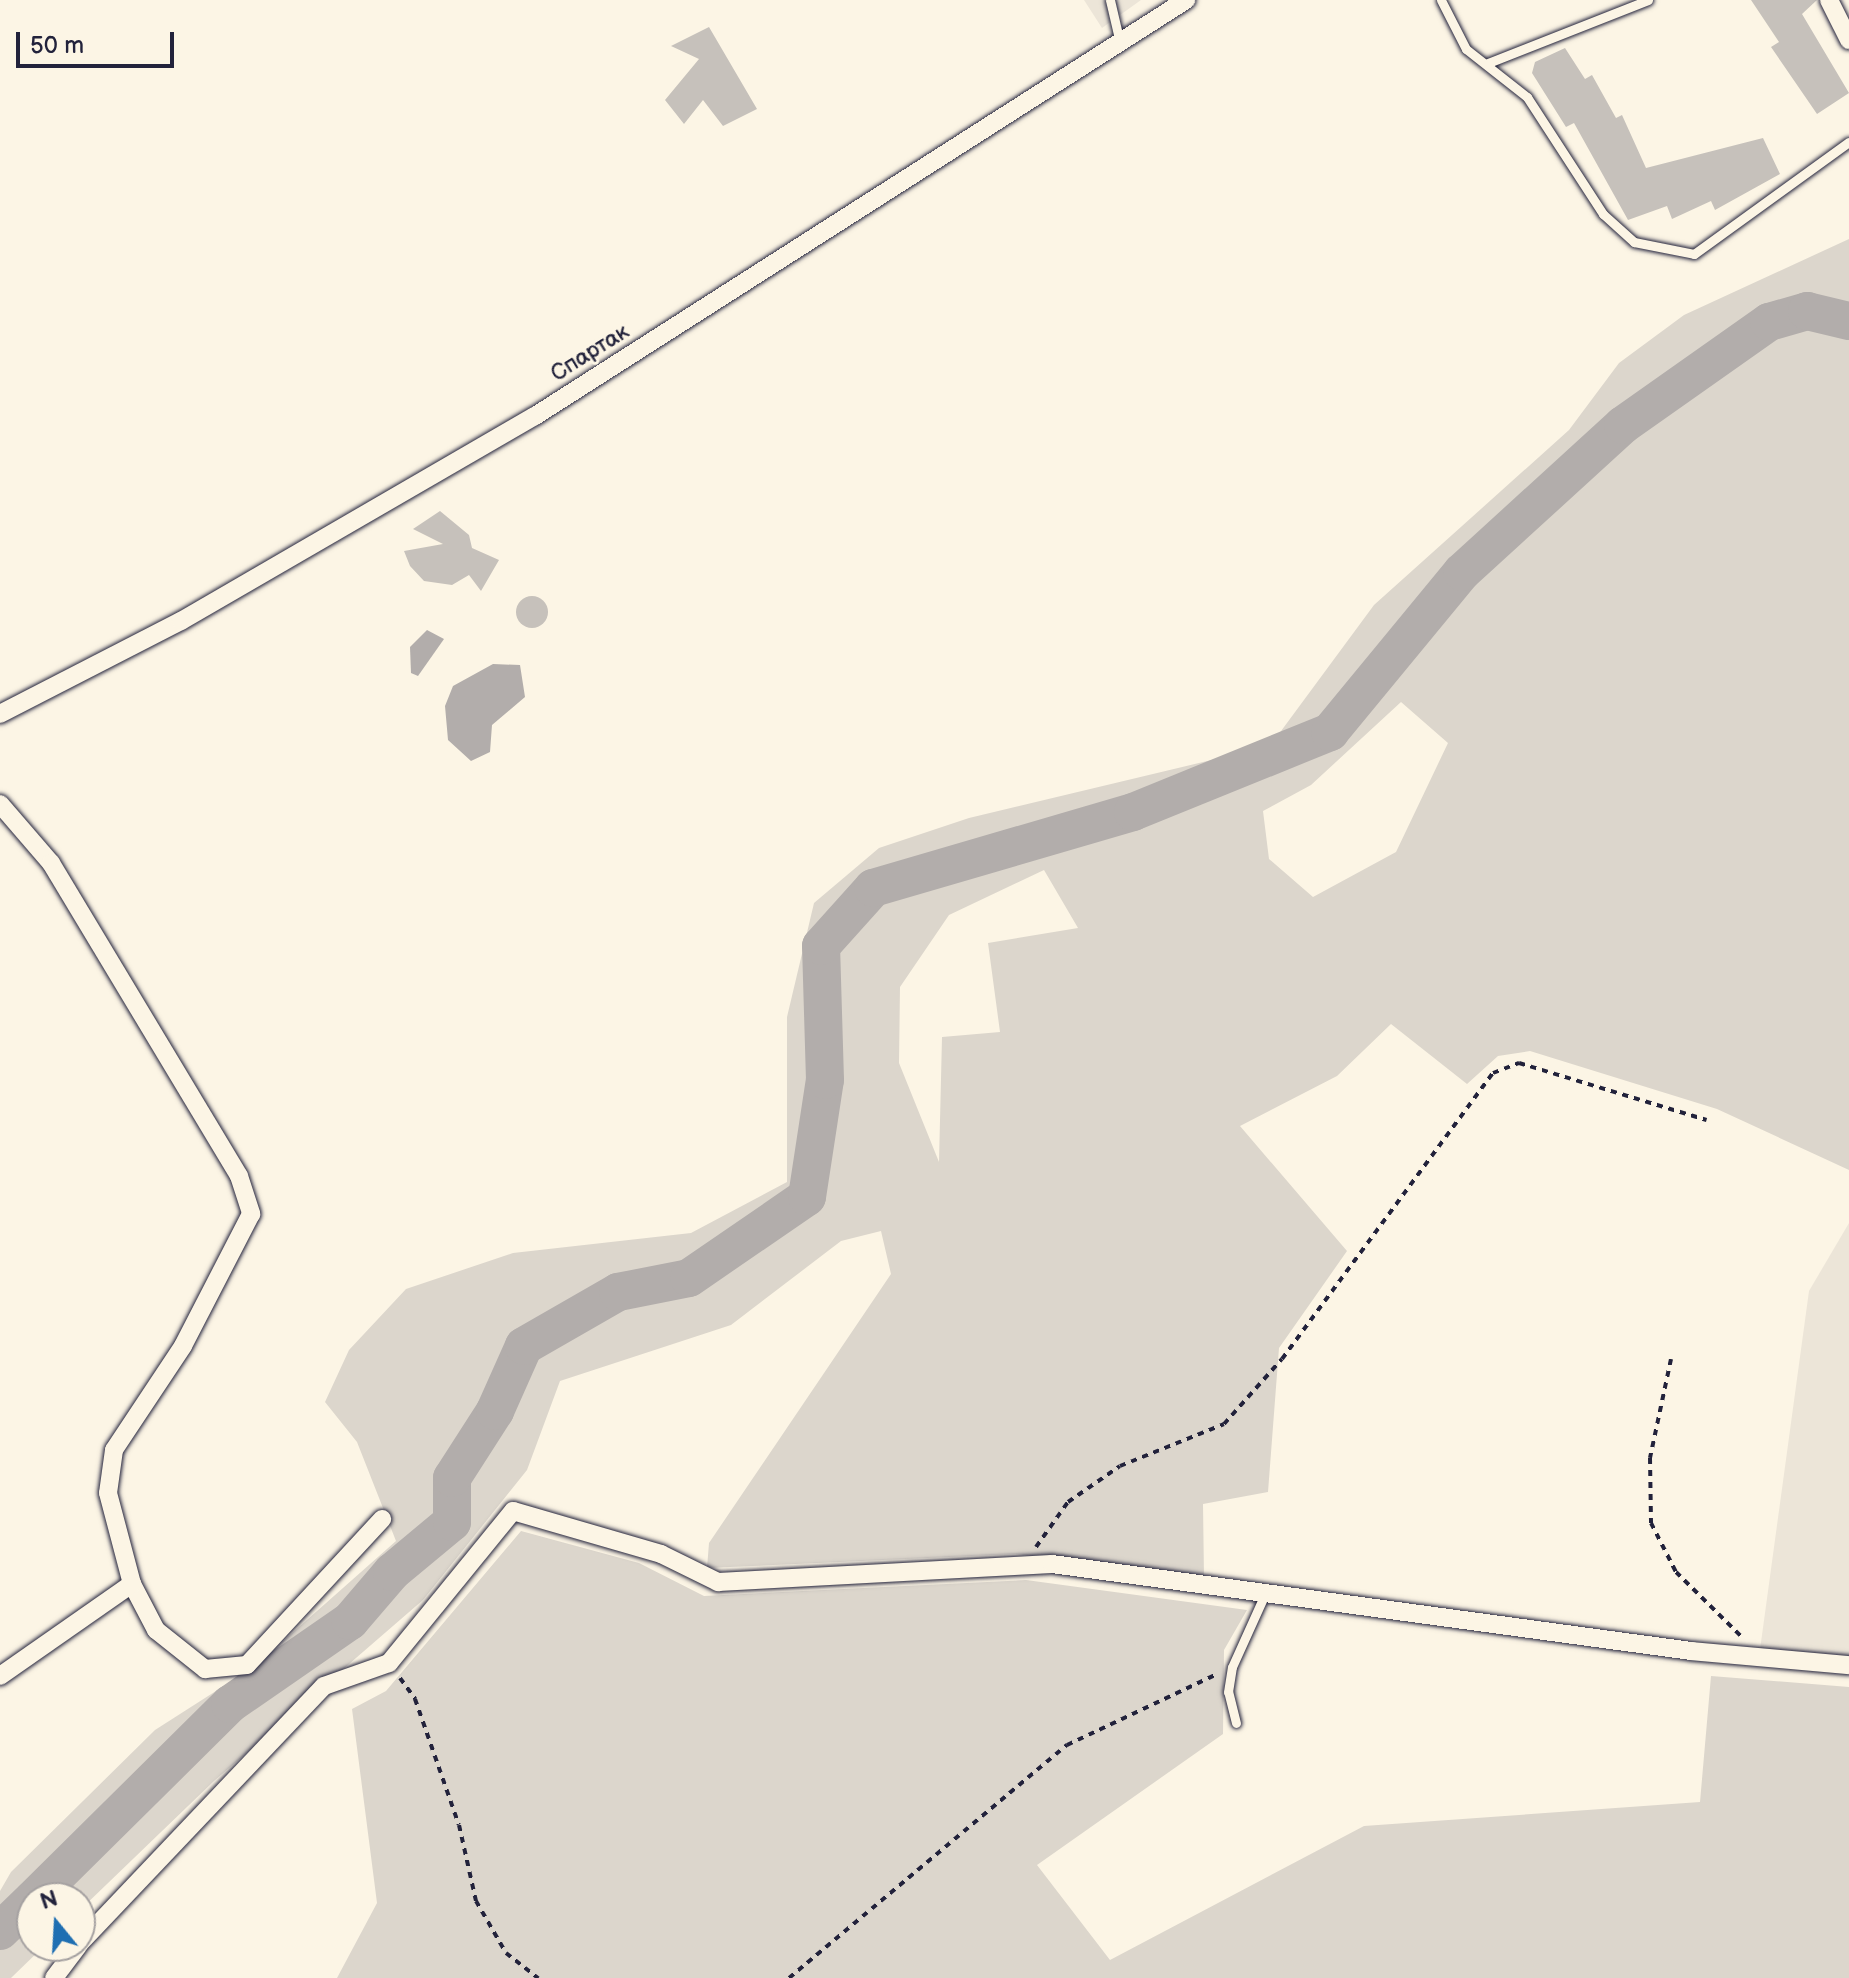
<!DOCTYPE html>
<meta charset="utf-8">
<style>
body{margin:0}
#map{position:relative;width:1849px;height:1978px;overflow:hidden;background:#fcf5e5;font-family:"Balsamiq Sans",sans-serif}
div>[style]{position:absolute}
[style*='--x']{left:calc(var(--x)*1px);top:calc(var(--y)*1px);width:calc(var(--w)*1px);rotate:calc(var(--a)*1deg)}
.built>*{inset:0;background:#ece5d8}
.green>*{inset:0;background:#dcd6cc}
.water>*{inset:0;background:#b2adab}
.river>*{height:38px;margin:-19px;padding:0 19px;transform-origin:19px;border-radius:19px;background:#b2adab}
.building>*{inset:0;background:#c6c1bb}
.round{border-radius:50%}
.path>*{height:4px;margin-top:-2px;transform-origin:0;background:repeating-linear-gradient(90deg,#22223b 0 6px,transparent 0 12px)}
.roads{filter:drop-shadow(0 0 2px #22223b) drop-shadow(0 0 2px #22223b)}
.service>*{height:9px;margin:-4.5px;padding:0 4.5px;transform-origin:4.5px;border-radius:4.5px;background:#fcf5e5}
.minor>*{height:18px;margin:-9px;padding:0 9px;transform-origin:9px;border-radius:9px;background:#fcf5e5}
span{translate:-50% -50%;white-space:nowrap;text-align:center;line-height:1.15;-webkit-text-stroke:6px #fcf5e5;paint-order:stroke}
.street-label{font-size:22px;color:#22223b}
.north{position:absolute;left:16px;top:1882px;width:80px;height:80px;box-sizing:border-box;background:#fcf5e5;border:2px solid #a5a1a1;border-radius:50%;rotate:342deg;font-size:22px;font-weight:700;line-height:32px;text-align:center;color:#22223b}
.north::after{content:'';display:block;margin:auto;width:28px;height:36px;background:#1f6fb2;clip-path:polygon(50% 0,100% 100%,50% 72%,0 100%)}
.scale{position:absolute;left:16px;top:32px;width:158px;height:36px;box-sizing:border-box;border:4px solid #22223b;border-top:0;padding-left:10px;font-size:24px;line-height:28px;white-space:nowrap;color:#22223b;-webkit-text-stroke:6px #fcf5e5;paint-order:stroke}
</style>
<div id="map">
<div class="built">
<div style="clip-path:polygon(1084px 0,1141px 0,1102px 28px)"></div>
<div style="clip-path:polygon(1849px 1223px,1849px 1665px,1759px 1657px,1809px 1291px)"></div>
</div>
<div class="green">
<div style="clip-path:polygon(evenodd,1849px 239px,1849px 1170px,1717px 1109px,1530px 1051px,1498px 1056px,1467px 1084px,1391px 1024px,1337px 1076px,1240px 1126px,1347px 1251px,1279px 1348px,1268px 1492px,1203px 1504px,1204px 1577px,1015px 1554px,707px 1568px,709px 1543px,891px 1274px,881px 1231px,841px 1241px,731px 1325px,560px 1381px,527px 1470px,423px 1600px,214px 1781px,80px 1910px,80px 1898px,32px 1898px,32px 1946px,44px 1946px,11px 1978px,0 1978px,0 1891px,11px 1872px,155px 1730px,255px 1666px,396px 1541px,357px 1442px,325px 1402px,349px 1350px,406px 1289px,513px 1253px,691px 1233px,787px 1182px,787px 1017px,814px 903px,879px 848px,969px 818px,1270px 746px,1374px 605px,1569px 430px,1619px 363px,1684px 315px,1849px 239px,1401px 702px,1448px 743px,1396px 852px,1313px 897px,1269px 859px,1263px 811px,1311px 785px,1401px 702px,1849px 239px,1044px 870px,1078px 928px,988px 943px,1000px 1032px,942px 1037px,939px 1162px,899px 1063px,900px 987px,949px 915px,1044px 870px)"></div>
<div style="clip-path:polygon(521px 1531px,639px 1563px,704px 1596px,1026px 1580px,1247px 1610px,1224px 1650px,1223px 1734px,1037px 1865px,1110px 1960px,1364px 1826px,1700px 1802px,1711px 1676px,1849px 1687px,1849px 1978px,337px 1978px,377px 1903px,352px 1709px,386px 1691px)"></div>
</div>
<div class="water">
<div style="clip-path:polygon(427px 630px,444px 639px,418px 676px,411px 673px,410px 647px)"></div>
<div style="clip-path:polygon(493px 664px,520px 665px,525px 697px,492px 725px,490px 752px,471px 761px,448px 740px,445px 706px,453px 686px)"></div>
</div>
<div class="river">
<div style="--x:34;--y:1898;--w:276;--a:-44.7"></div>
<div style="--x:230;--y:1704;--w:146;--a:-34.7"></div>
<div style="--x:350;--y:1621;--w:65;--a:-49.4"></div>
<div style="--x:392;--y:1572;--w:78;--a:-39.8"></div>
<div style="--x:452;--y:1522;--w:44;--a:-90"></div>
<div style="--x:452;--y:1478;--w:80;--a:-57.3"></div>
<div style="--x:495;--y:1411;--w:71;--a:-66"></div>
<div style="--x:524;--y:1346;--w:108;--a:-29.9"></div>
<div style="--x:618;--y:1292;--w:72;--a:-11.2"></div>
<div style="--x:689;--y:1278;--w:143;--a:-34.5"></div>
<div style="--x:807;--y:1197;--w:118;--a:-81.3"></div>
<div style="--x:825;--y:1080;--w:134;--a:-91.7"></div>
<div style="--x:821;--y:946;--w:78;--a:-48.1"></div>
<div style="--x:873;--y:888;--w:271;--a:-16.3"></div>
<div style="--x:1133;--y:812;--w:213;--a:-22.1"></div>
<div style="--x:1330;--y:732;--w:207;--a:-50.5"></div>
<div style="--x:1462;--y:572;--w:218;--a:-42.4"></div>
<div style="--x:1623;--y:425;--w:179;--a:-35.2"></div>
<div style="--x:1769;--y:322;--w:40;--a:-16"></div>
<div style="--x:1807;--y:311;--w:43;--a:13.4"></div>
<div style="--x:0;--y:1931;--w:45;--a:-44.1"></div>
</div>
<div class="building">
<div style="clip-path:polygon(1751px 0,1817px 0,1802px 14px,1849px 93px,1817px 114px,1771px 47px,1779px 42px)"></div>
<div style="clip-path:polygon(709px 27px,757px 109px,723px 126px,703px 100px,684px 124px,665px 100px,699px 59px,671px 46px)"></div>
<div style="clip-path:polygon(1565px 48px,1585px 79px,1592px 75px,1616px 118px,1622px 115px,1646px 168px,1763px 138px,1780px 174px,1715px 210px,1711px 201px,1672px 219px,1667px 206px,1628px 220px,1574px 123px,1566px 127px,1532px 73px,1535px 62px)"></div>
<div style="clip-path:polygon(440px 511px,469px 535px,472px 548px,499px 560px,481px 591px,469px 575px,452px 585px,424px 581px,410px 566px,404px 551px,443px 544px,413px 529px)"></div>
<div class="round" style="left:516px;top:596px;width:32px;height:32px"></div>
</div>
<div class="path">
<div style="--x:1671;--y:1359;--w:101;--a:102"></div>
<div style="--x:1650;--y:1458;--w:65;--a:89.1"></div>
<div style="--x:1651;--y:1523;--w:55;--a:63"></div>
<div style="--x:1676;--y:1572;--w:93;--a:44.6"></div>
<div style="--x:1036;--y:1547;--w:55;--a:-54.6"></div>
<div style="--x:1068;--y:1502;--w:63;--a:-34.7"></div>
<div style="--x:1120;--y:1466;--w:112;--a:-22"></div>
<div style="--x:1224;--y:1424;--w:87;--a:-48.3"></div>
<div style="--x:1282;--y:1359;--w:355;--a:-53.6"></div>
<div style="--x:1493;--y:1073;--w:28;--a:-21"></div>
<div style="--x:1519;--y:1063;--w:196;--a:16.9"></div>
<div style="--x:400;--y:1678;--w:26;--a:54"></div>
<div style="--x:415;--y:1699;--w:133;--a:70.8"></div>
<div style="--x:459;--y:1825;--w:78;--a:77.4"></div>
<div style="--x:476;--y:1901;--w:60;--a:60"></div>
<div style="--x:506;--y:1953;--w:41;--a:38"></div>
<div style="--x:789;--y:1978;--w:363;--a:-40"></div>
<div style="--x:1067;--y:1745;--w:164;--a:-25.3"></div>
</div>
<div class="roads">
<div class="service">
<div style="--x:1110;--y:0;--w:44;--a:76.9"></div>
<div style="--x:1441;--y:0;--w:55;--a:63"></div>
<div style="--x:1466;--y:49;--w:78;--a:38.2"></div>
<div style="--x:1527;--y:97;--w:140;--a:57"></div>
<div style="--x:1603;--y:214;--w:42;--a:42.1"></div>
<div style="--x:1634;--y:242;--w:61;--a:11.3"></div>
<div style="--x:1694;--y:254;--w:191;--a:-35.9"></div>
<div style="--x:1488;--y:63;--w:172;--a:-21.5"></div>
<div style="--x:1236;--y:1723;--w:32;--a:-104"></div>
<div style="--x:1228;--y:1692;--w:25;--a:-81"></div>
<div style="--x:1232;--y:1667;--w:78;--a:-65.7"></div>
</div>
<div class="minor">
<div style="--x:1829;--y:0;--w:45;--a:63.4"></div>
<div style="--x:0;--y:714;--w:203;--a:-27.2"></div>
<div style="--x:181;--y:621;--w:409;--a:-30.1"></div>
<div style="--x:535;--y:416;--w:773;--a:-32.58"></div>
<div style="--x:0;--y:804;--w:78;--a:49.2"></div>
<div style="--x:51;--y:863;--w:365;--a:59"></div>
<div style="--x:239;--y:1176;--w:40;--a:72"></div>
<div style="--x:251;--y:1214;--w:148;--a:117.3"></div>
<div style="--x:183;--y:1346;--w:125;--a:123.6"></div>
<div style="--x:114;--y:1450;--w:43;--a:97.9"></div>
<div style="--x:108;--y:1493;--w:94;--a:75.2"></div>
<div style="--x:132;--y:1584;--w:52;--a:62.4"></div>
<div style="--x:156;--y:1630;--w:63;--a:38.5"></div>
<div style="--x:205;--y:1669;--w:42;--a:-5.4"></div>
<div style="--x:247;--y:1665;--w:199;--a:-47.2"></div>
<div style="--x:0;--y:1676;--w:161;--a:-34.9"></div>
<div style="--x:80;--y:1943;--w:354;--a:-46.5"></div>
<div style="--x:324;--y:1686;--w:69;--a:-19.5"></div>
<div style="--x:389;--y:1663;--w:196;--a:-50.8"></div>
<div style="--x:513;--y:1511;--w:154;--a:16.2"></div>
<div style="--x:661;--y:1554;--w:64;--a:26.2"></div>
<div style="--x:718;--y:1582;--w:334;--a:-3.1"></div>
<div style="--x:1052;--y:1564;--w:645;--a:7.75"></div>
<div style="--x:1691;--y:1651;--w:159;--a:5.1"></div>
<div style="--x:54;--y:1978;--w:40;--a:-53"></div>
</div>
</div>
<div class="street-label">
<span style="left:590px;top:353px;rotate:-32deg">Спартак</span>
</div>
<div class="north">N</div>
<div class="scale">50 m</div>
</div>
